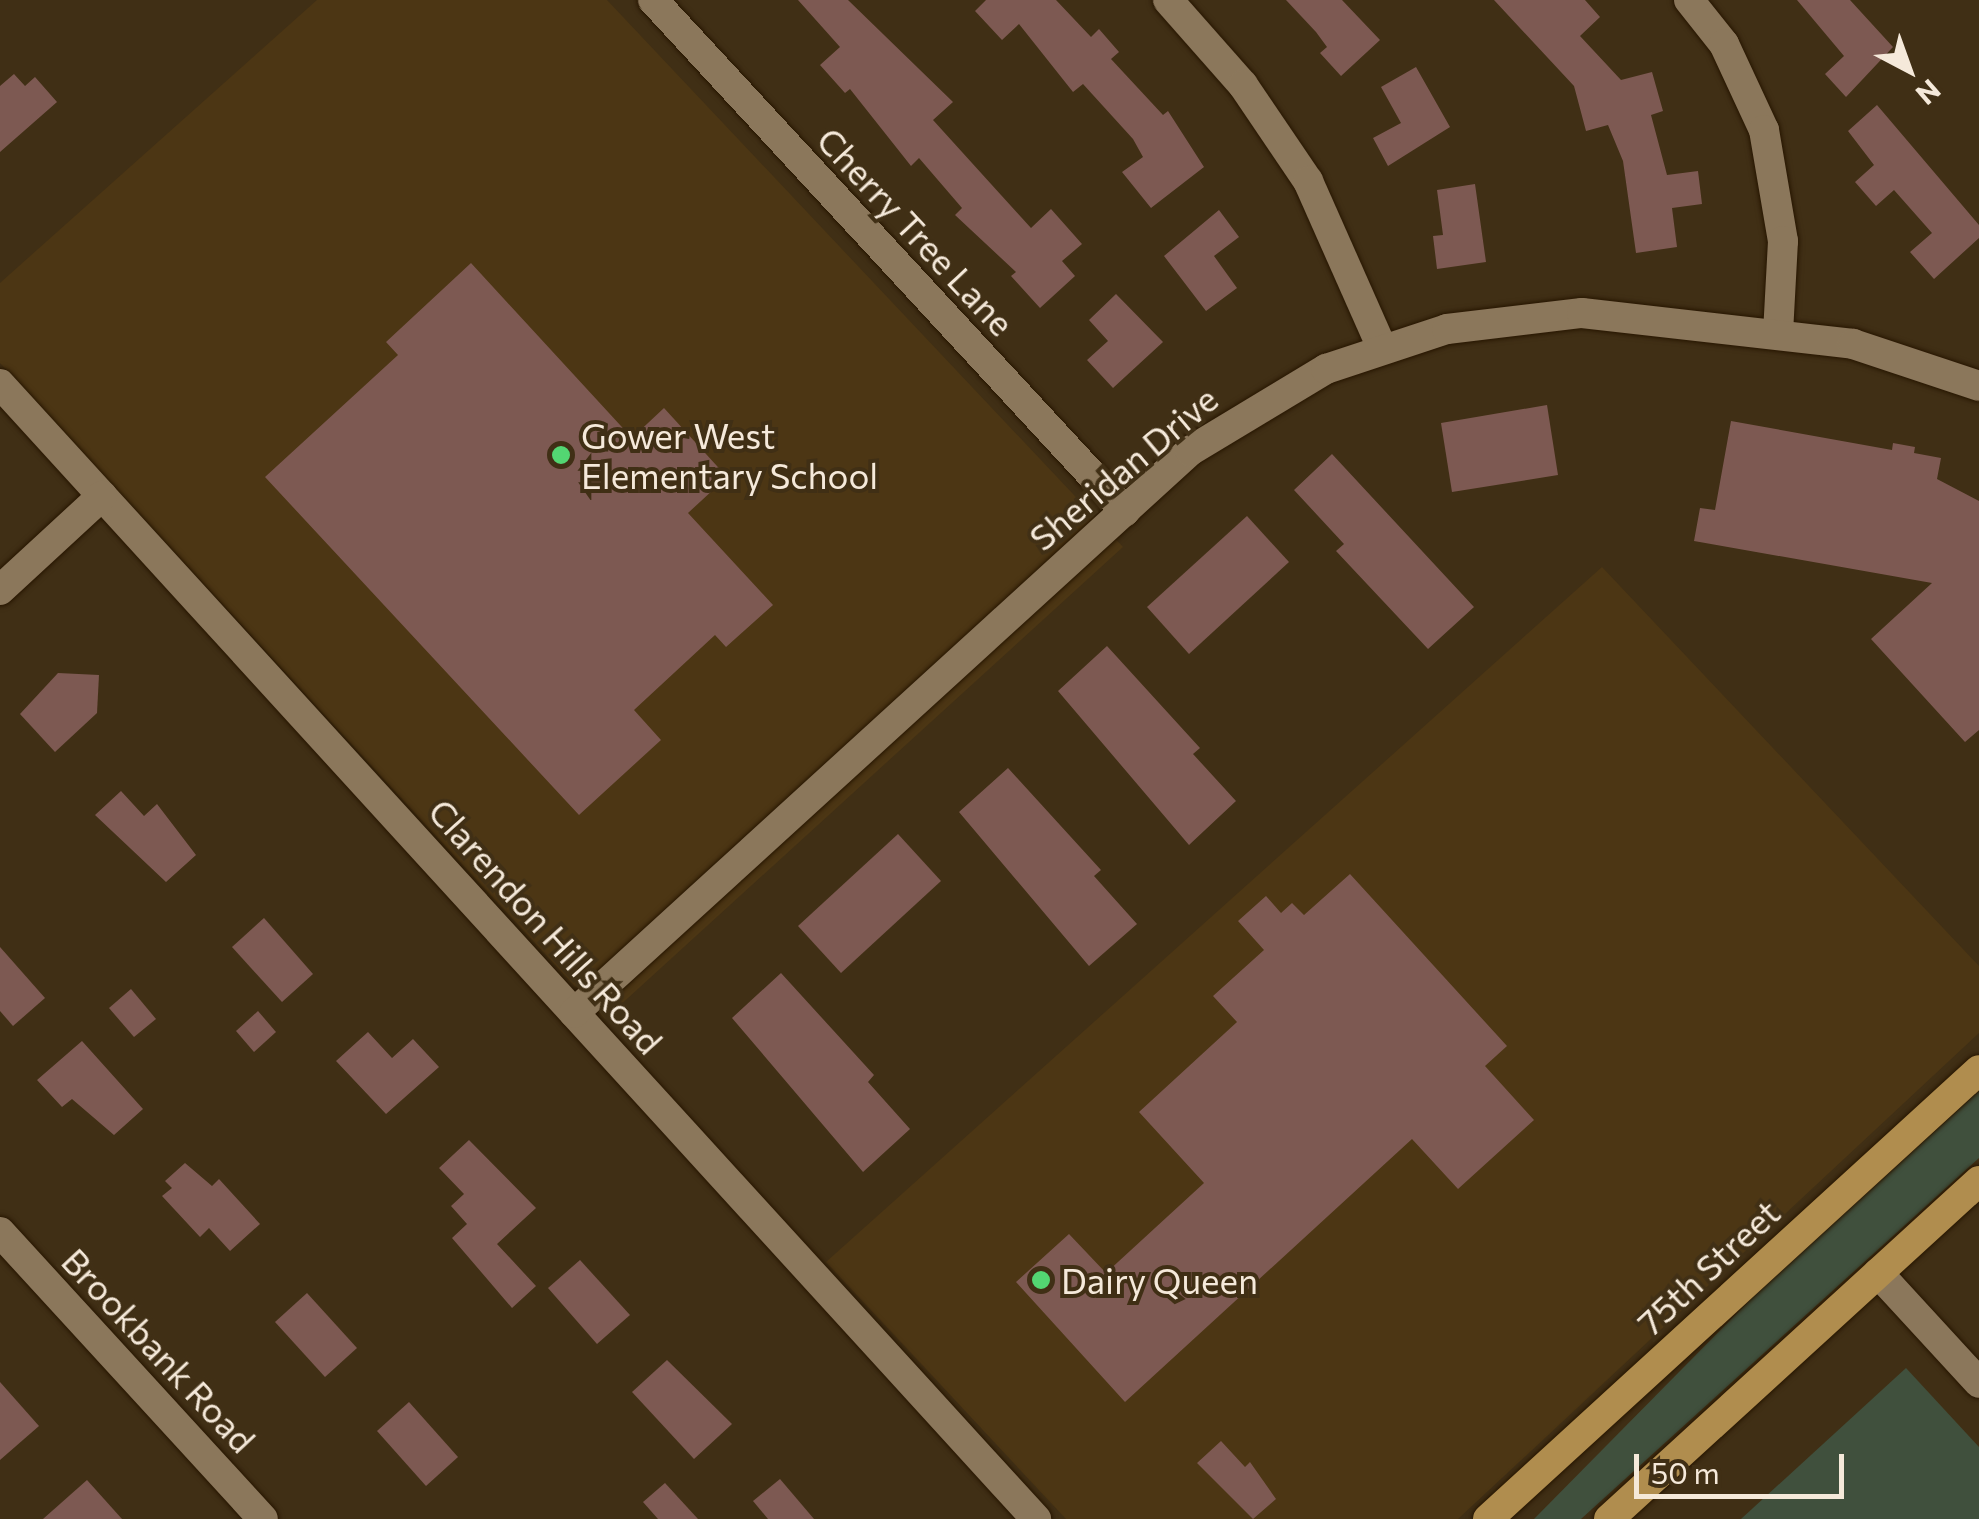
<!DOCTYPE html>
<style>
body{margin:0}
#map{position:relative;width:1979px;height:1519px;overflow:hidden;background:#402f15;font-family:Commissioner,sans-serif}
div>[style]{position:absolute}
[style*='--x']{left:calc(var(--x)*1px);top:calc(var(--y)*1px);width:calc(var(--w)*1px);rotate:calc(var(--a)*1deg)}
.built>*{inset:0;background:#4c3614}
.green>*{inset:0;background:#40503d}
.building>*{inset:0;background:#7d5952}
.roads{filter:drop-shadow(0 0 2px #271600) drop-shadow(0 0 2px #271600)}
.minor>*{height:30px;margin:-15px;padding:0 15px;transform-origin:15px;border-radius:15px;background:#8b775b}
.major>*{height:30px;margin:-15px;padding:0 15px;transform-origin:15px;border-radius:15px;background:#b08d4e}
.dots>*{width:28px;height:28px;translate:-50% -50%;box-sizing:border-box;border:5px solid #402f15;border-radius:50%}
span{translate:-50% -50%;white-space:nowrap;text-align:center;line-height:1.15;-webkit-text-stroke:8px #402f15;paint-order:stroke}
.street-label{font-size:35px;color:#f5e9da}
.poi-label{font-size:35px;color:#f5e9da}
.left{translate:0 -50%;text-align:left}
.north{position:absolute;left:1859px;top:20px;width:100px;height:100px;-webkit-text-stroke:8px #402f15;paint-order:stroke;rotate:139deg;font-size:28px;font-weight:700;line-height:40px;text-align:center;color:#f5e9da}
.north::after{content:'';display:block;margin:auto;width:35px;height:45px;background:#f5e9da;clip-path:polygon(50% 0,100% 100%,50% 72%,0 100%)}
.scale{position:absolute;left:1634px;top:1454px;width:210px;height:45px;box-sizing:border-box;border:5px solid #f5e9da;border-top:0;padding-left:12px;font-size:30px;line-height:35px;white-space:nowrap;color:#f5e9da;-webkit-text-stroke:8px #402f15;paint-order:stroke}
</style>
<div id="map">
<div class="built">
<div style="clip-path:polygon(317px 0,607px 0,1123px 547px,605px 1019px,0 363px,0 283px)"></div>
<div style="clip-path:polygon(1602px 567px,1979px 966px,1979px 1033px,1458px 1519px,1066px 1519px,826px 1262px)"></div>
</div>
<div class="green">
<div style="clip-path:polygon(1979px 1091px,1979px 1158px,1581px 1519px,1534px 1519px,1753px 1297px)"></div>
<div style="clip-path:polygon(1906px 1368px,1979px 1447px,1979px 1519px,1741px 1519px)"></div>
</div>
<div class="building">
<div style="clip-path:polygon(798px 0,848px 0,953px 102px,933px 120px,1031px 228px,1051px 209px,1082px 244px,1062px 261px,1075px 276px,1040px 308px,1011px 276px,1016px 272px,955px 215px,962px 208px,919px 158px,911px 166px,850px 89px,845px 93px,820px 65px,840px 47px)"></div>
<div style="clip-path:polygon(986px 0,1056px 0,1091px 37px,1099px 29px,1119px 52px,1111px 59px,1163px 115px,1168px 111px,1204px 167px,1151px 208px,1122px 172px,1143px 157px,1133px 139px,1083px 84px,1073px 92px,1019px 24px,1002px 40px,975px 11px)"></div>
<div style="clip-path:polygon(1286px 0,1342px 0,1380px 40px,1341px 76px,1320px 53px,1327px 47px,1316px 32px)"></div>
<div style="clip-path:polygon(1494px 0,1585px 0,1600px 17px,1580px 36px,1621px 80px,1652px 72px,1663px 111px,1651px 115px,1667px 175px,1698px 171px,1702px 204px,1672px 208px,1677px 247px,1636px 253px,1623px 161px,1608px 125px,1586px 131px,1574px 86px)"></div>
<div style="clip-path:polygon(1797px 0,1850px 0,1893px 47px,1846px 97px,1825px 74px,1844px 56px)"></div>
<div style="clip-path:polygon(1416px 67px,1450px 127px,1388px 166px,1373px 138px,1401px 123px,1381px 87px)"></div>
<div style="clip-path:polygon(14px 74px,25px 86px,35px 77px,57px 102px,0 152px,0 86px)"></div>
<div style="clip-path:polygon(1877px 105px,1979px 225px,1979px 238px,1934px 279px,1910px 252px,1932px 233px,1894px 190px,1876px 206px,1855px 182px,1874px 165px,1848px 131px)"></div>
<div style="clip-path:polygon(1475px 184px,1486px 262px,1437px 269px,1433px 236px,1443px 235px,1437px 190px)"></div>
<div style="clip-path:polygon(1219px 210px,1239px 237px,1214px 256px,1237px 288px,1206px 311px,1164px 256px)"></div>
<div style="clip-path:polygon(471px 263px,632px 438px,664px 408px,727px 477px,688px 513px,773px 605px,726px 647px,715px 635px,634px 710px,661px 740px,579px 815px,265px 477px,398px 355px,386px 342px)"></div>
<div style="clip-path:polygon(1116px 294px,1163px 342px,1113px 388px,1087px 360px,1108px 341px,1089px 320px)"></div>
<div style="clip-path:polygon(1547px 405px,1558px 475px,1452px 492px,1441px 423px)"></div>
<div style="clip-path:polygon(1731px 421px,1892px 450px,1893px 443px,1915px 447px,1914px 453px,1941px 458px,1937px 479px,1979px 501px,1979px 730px,1965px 742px,1871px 639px,1932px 583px,1694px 541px,1700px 508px,1715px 510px)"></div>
<div style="clip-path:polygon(1332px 454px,1474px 607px,1428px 649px,1336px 551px,1344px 544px,1294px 490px)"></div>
<div style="clip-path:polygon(1247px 516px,1289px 562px,1189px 654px,1147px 607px)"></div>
<div style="clip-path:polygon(1107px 646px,1200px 748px,1193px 754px,1236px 801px,1189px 845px,1058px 691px)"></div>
<div style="clip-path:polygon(58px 673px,99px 675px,97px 713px,55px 752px,20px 714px)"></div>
<div style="clip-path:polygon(1008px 768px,1101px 870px,1094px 876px,1137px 924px,1089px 966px,959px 812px)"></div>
<div style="clip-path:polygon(121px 791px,144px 816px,157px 804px,196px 855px,166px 882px,95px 815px)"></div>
<div style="clip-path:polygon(898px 834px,941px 881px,841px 973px,798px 926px)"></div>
<div style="clip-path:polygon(1350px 874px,1507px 1046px,1485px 1066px,1534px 1120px,1458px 1189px,1412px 1139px,1125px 1402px,1016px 1282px,1069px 1234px,1106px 1273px,1204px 1183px,1139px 1112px,1237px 1022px,1213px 996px,1264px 950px,1238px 921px,1266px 896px,1281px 913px,1292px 903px,1304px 915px)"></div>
<div style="clip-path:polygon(264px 918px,313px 974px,282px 1002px,232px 947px)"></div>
<div style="clip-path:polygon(0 947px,45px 998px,13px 1026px,0 1011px)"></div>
<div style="clip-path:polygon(781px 973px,874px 1075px,868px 1082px,910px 1129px,863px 1172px,732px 1018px)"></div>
<div style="clip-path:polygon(131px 989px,156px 1019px,134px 1037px,109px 1008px)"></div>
<div style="clip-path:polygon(258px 1011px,276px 1032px,254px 1052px,236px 1031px)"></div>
<div style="clip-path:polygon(368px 1032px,392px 1058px,413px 1039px,439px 1067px,386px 1114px,336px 1061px)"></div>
<div style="clip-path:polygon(82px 1041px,143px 1109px,114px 1135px,72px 1099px,62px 1107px,37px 1080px)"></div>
<div style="clip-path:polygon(469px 1140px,536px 1208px,497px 1244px,536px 1286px,512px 1308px,452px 1238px,467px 1224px,451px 1206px,464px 1194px,439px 1168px)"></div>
<div style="clip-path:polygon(185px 1163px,212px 1186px,219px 1179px,260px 1224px,230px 1251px,209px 1228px,200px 1237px,162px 1196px,172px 1188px,165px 1181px)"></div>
<div style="clip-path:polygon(580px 1260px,630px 1315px,597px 1344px,548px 1288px)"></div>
<div style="clip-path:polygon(307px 1293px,357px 1348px,325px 1377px,275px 1322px)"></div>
<div style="clip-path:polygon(667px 1360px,732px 1424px,694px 1459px,632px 1392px)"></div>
<div style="clip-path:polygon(0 1382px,39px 1426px,0 1460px)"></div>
<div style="clip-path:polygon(409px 1402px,458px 1457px,426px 1486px,377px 1431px)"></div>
<div style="clip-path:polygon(1221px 1441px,1245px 1467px,1250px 1462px,1276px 1499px,1253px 1519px,1197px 1463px)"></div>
<div style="clip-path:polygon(780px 1479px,814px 1519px,768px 1519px,753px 1501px)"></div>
<div style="clip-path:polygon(87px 1480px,122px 1519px,43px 1519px)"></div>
<div style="clip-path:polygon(665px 1483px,698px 1519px,658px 1519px,643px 1502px)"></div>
</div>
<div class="roads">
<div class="minor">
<div style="--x:653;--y:0;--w:696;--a:47.27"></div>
<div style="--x:1168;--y:0;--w:113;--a:48.6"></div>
<div style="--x:1243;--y:85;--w:116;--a:55.9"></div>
<div style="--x:1308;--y:181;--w:183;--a:66.1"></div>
<div style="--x:1689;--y:0;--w:56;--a:51.5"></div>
<div style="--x:1724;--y:44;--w:95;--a:65.1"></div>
<div style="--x:1764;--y:130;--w:113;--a:80.3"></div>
<div style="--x:1783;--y:241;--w:92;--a:93.1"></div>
<div style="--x:0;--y:384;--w:1537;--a:47.61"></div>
<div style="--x:0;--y:590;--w:139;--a:-42.7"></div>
<div style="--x:574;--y:1013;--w:834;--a:-42.38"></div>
<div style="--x:1190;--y:451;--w:159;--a:-31.1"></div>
<div style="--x:1326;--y:369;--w:127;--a:-18.3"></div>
<div style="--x:1447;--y:329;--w:136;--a:-6.8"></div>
<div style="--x:1582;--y:313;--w:273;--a:6.5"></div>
<div style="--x:1853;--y:344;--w:133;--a:18.4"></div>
<div style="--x:0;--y:1232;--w:389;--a:47.5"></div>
<div style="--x:1878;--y:1273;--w:149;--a:47.4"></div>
</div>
<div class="major">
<div style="--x:1488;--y:1519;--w:665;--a:-42.44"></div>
<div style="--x:1609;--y:1519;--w:501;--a:-42.41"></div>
</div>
</div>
<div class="dots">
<div style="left:561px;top:455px;background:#53d672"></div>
<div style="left:1041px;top:1280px;background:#53d672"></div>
</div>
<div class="street-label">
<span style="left:916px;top:231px;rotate:47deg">Cherry Tree Lane</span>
<span style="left:1123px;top:468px;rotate:-40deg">Sheridan Drive</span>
<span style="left:546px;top:926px;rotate:48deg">Clarendon Hills Road</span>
<span style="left:1708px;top:1267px;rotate:-43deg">75th Street</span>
<span style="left:159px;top:1350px;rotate:47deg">Brookbank Road</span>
</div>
<div class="poi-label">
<span class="left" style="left:581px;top:455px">Gower West<br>Elementary School</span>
<span class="left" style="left:1061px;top:1280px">Dairy Queen</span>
</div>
<div class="north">N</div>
<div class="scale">50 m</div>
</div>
